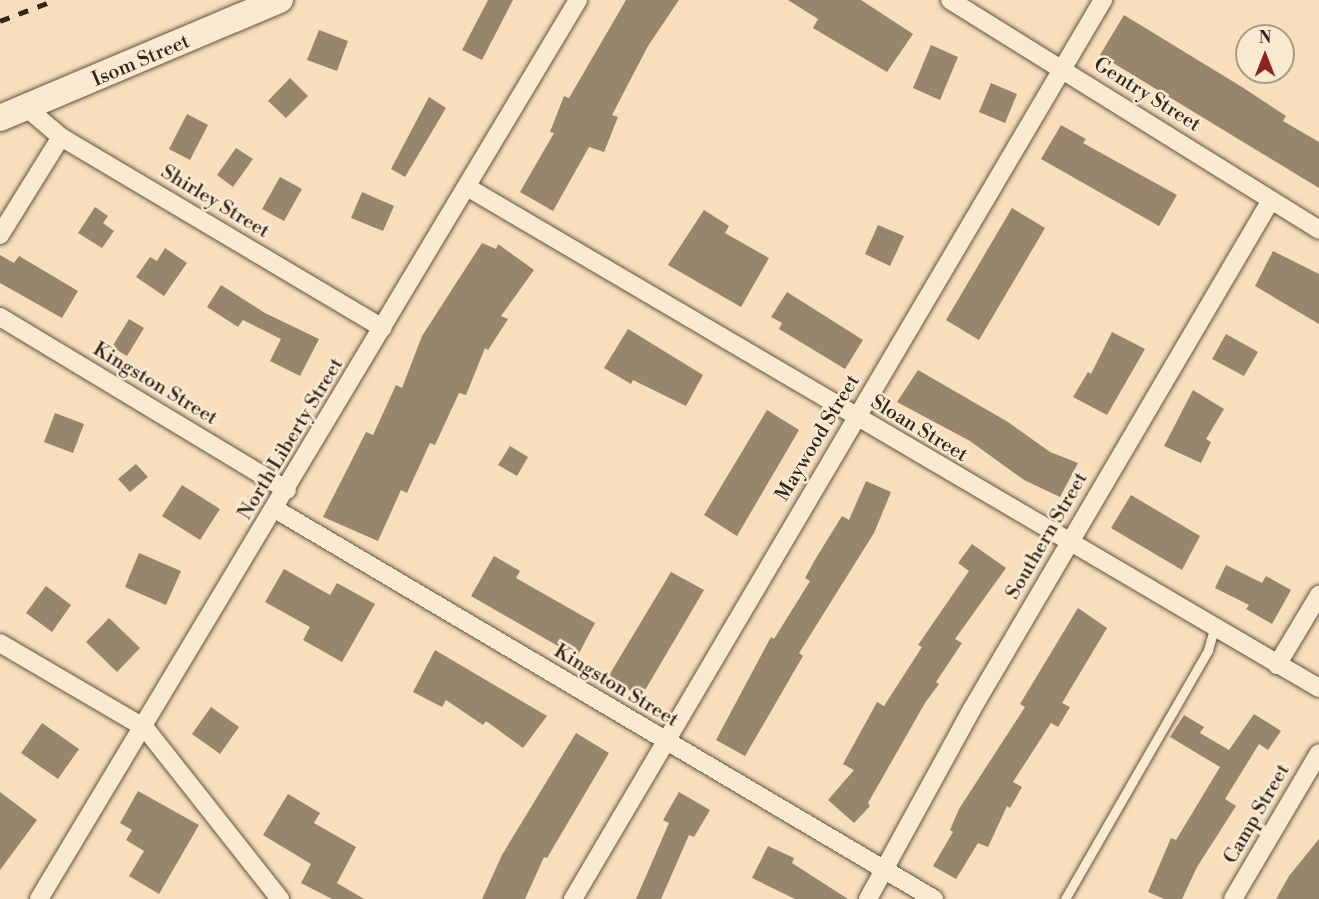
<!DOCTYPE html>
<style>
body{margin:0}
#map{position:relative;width:1319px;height:899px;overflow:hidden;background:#f8deba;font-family:"Libre Bodoni",serif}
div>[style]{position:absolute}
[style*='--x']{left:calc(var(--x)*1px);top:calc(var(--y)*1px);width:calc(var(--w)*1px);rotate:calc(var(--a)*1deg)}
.building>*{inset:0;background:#98856e}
.roads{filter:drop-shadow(0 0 2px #635344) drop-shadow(0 0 2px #635344)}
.lane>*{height:9px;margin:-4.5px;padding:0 4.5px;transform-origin:4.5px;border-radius:4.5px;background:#faead2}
.street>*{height:18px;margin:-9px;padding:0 9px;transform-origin:9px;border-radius:9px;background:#faead2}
.secondary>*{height:26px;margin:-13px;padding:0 13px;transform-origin:13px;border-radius:13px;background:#faead2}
.rail>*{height:4.5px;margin-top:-2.25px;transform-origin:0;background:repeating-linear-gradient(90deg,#31251c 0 10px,transparent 0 20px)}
span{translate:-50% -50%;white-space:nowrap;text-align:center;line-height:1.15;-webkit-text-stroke:5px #faead2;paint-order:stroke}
.street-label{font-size:20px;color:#31251c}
.north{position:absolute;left:1235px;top:24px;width:60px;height:60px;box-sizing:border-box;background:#faead2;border:2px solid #aa9b89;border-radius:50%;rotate:0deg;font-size:16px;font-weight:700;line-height:24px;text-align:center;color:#31251c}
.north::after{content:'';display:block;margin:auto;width:21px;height:27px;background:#8f2418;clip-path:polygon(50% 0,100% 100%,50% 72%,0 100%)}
</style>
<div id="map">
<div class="building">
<div style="clip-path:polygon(488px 0,513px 0,482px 60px,462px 50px)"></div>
<div style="clip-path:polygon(626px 0,679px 0,648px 46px,612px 115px,618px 117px,604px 152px,589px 147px,553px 211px,520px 192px,554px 133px,550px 132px,564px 96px,569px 98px)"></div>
<div style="clip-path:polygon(788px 0,861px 0,913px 34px,887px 72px,813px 28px,818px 19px)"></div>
<div style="clip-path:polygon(1124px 15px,1242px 87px,1286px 116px,1283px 121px,1319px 142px,1319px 188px,1100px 55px)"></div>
<div style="clip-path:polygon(319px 30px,348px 41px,337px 71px,307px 60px)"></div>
<div style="clip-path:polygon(931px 45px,958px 57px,940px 100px,913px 88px)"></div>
<div style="clip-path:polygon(290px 78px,308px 96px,286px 118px,268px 101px)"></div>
<div style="clip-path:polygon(991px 83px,1017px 94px,1005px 123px,979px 112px)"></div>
<div style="clip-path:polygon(429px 97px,446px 108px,405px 177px,391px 169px)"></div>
<div style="clip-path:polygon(187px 114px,208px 125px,190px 160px,169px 149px)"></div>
<div style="clip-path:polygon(1061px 125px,1086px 139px,1083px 143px,1177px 195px,1159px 226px,1041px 159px)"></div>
<div style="clip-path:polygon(236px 148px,253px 159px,233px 187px,217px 175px)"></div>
<div style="clip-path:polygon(280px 177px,302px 189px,284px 221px,262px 209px)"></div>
<div style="clip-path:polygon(362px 192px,394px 206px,383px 231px,351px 218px)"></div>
<div style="clip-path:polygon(95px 207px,108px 216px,103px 223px,114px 231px,102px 248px,78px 233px)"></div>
<div style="clip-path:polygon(1012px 208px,1045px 228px,979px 340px,946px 320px)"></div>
<div style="clip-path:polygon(704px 210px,729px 226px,725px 233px,769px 258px,741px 307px,668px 265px)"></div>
<div style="clip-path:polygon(878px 225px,904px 236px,890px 266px,865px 254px)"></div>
<div style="clip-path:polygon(482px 243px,496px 249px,498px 244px,534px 270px,501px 316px,508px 319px,488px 350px,485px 348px,466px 395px,459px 393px,435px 445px,430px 443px,407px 493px,401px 490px,378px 541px,323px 517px,366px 432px,373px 435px,396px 385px,402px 388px,422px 336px)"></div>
<div style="clip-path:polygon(165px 248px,187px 263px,164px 296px,136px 277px,150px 257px,157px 261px)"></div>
<div style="clip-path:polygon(1273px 251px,1319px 274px,1319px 324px,1255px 286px)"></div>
<div style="clip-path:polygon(0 255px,14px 263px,19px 256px,78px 291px,62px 318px,0 283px)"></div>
<div style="clip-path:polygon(221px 285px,265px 313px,319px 339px,300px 376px,270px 361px,281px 339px,243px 320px,238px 327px,207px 307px)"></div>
<div style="clip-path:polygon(787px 292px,863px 340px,845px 369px,779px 329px,782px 323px,771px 317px)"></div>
<div style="clip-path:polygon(129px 319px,144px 328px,127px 356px,112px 347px)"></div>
<div style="clip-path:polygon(628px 329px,703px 375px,686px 406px,633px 380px,631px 384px,604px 368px)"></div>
<div style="clip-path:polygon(1112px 332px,1145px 349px,1107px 415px,1073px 397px,1088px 372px,1091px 374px)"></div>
<div style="clip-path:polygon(1226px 334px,1258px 352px,1244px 376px,1212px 359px)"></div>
<div style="clip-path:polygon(918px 370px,1008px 422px,1050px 452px,1078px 463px,1060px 497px,1024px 480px,970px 441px,897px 402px)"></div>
<div style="clip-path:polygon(1193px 390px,1224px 409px,1206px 439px,1211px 442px,1201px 463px,1164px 446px)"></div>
<div style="clip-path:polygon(767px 410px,799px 430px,737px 536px,704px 515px)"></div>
<div style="clip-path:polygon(55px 413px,84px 424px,73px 453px,44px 442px)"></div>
<div style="clip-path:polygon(510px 446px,528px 457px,517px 476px,498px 465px)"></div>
<div style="clip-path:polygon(136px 464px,148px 477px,130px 492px,118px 479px)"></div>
<div style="clip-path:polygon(866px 481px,891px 492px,874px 533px,799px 653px,803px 656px,745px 756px,716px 740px,771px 637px,774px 639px,810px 581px,805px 578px,816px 558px,842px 516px,849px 520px)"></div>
<div style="clip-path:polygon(182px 485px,220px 509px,200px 540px,162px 516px)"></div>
<div style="clip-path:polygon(1131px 495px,1200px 536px,1182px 570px,1111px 528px)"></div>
<div style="clip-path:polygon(972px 544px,1006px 568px,955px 639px,962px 643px,936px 682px,939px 684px,925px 703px,868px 803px,870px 806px,854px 823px,828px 800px,854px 770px,843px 764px,877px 702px,884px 706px,922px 647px,918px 645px,969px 571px,958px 563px)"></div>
<div style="clip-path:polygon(139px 553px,181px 571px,166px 605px,125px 587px)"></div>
<div style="clip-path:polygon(494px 556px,520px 571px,516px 578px,595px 623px,577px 657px,471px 596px)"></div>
<div style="clip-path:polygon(1226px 565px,1262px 583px,1266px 576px,1291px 590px,1272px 624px,1246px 609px,1249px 605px,1215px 588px)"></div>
<div style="clip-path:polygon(284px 569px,330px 595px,337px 583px,375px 604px,342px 662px,303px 640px,310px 627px,265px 602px)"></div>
<div style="clip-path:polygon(671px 572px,704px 590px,641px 697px,608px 677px)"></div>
<div style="clip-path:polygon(46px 586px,71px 605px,52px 632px,26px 613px)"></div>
<div style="clip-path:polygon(1078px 608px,1107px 628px,1062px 703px,1070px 707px,1058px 727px,1051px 723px,1013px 782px,1022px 787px,1010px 808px,1007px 806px,988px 847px,978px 843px,956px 879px,933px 866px,953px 832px,950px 830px,959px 809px,1025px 707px,1020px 704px)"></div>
<div style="clip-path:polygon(109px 618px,140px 648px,117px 672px,86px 642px)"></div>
<div style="clip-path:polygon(435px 650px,547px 716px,523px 748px,486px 721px,483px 725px,446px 700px,442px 707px,413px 692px)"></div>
<div style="clip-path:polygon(211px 707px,239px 727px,220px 754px,192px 734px)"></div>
<div style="clip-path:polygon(1254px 714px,1281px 731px,1268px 750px,1259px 744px,1225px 799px,1236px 806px,1197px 867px,1182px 899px,1164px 899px,1148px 892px,1171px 838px,1176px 840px,1220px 767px,1170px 737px,1184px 715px,1204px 727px,1200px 733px,1229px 750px)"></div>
<div style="clip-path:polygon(42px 723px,79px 749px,58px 779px,21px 753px)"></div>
<div style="clip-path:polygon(576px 733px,609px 753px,547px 858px,544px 857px,525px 899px,482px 899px,502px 855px)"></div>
<div style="clip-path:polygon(138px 791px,199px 825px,159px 894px,129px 876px,144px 851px,126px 840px,132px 830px,120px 823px)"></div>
<div style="clip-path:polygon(0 792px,37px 820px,0 870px)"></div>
<div style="clip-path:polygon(679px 792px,710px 810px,694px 837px,689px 835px,661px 899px,636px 899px,669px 823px,663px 820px)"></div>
<div style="clip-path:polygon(288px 794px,320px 813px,314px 823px,356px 847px,337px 883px,364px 899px,332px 899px,301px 883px,311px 864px,263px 835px)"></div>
<div style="clip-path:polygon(1319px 839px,1319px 899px,1276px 899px,1289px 876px)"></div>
<div style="clip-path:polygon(768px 846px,794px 858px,792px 863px,848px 899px,795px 899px,752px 878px)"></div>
</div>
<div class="roads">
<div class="lane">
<div style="--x:1065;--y:899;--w:287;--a:-60.1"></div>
<div style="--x:1208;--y:650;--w:22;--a:-74"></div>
</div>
<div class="street">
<div style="--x:950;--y:0;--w:435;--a:31.9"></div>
<div style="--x:28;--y:109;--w:43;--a:40.3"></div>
<div style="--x:61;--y:137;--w:374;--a:30.7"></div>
<div style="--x:467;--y:187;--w:988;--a:30.46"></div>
<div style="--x:0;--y:235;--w:115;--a:-58.1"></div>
<div style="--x:0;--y:317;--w:335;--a:31.1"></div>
<div style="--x:275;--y:509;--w:766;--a:30.62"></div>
<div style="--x:0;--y:643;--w:168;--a:30.4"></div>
<div style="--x:145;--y:728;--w:218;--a:51.7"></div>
<div style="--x:1277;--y:665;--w:82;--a:-59"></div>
<div style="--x:39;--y:899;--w:1048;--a:-59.05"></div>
<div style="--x:573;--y:899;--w:1044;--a:-59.48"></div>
<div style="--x:868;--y:899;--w:217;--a:-61.3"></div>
<div style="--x:972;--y:709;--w:590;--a:-59.57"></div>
<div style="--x:1233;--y:899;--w:169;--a:-59.5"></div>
</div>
<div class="secondary">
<div style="--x:0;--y:118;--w:304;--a:-22.9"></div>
</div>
</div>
<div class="rail">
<div style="--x:0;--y:21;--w:59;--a:-20.9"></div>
</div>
<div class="street-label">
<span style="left:141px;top:61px;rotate:-23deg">Isom Street</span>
<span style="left:1147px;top:95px;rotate:32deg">Gentry Street</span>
<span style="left:215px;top:202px;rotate:31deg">Shirley Street</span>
<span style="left:155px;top:384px;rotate:31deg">Kingston Street</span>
<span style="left:919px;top:429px;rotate:31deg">Sloan Street</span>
<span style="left:818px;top:438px;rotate:-59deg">Maywood Street</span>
<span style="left:291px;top:439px;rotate:-59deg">North Liberty Street</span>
<span style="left:1047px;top:536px;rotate:-60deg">Southern Street</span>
<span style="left:616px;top:686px;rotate:31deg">Kingston Street</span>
<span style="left:1257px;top:814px;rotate:-60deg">Camp Street</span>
</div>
<div class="north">N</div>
</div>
